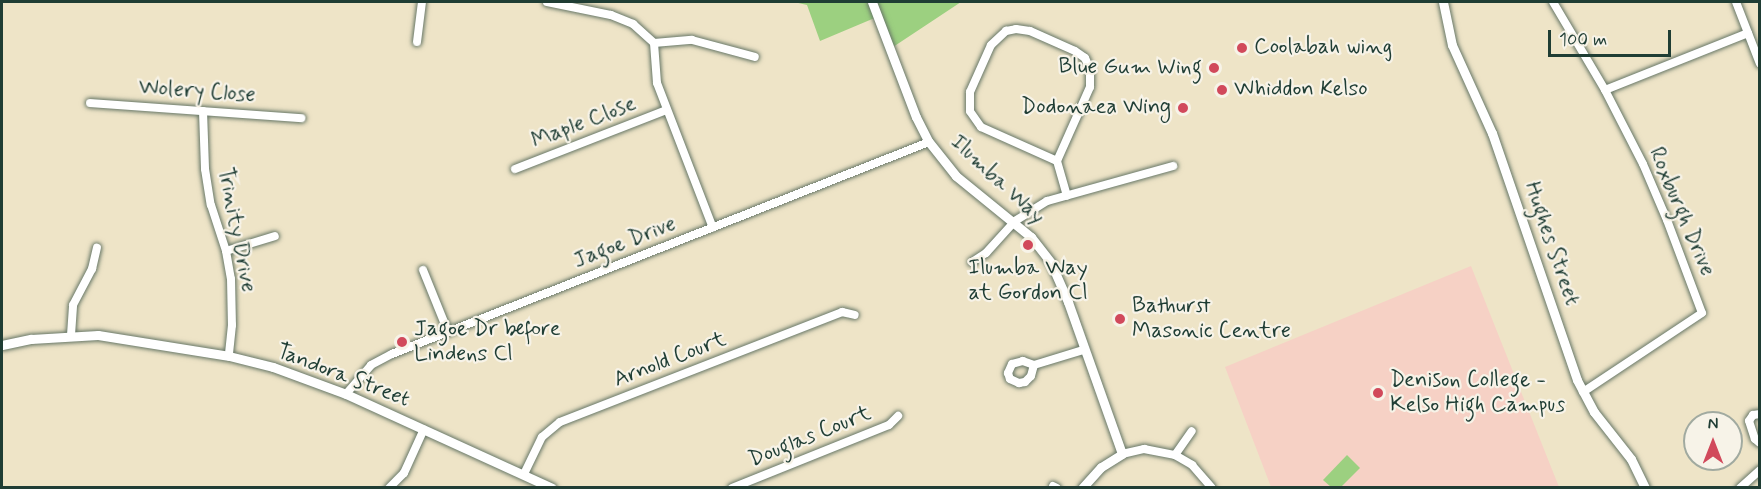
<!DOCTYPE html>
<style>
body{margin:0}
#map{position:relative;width:1761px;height:489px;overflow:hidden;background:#eee4c7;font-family:Mynerve,sans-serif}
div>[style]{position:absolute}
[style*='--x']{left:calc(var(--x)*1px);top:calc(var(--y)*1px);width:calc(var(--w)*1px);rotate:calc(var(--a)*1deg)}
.built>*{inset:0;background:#f6d1c5}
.green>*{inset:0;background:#9cd080}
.roads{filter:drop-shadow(0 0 2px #677767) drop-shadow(0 0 2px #677767)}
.minor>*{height:8px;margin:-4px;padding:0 4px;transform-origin:4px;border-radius:4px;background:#fff}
.tertiary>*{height:9px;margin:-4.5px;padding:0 4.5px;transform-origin:4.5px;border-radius:4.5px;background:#fff}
.dots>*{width:16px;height:16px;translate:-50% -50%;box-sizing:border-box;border:3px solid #f7f3e8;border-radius:50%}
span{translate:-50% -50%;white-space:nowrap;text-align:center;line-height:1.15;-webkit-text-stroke:4.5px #f7f3e8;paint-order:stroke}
.poi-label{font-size:22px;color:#1f3d34}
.left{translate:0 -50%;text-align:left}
.right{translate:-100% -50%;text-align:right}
.street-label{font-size:22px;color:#1f3d34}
.frame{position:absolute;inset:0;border:3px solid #1f3d34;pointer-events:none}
.north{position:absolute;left:1683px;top:411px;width:60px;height:60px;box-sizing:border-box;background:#f7f3e8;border:2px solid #a1aaa0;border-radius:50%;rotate:0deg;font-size:16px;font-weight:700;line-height:24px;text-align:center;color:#1f3d34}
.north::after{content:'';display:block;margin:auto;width:21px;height:27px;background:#d1495b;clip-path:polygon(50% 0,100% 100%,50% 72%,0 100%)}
.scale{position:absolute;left:1548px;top:30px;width:123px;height:27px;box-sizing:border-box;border:3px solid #1f3d34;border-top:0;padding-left:8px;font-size:18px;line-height:21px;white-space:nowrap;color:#1f3d34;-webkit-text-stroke:4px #f7f3e8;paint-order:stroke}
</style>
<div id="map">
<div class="built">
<div style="clip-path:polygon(1471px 266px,1559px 487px,1271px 487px,1225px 367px)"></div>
</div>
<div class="green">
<div style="clip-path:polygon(794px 2px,961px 2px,890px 49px,877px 17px,820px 41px,807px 5px)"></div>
<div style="clip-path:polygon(1347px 455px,1360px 468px,1341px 487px,1331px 487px,1323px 480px)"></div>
</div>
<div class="roads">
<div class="minor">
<div style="--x:547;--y:2;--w:65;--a:11.5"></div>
<div style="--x:611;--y:15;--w:24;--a:22"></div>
<div style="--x:633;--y:24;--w:28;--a:42"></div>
<div style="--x:654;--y:43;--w:40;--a:85.7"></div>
<div style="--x:657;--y:83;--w:155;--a:68.9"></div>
<div style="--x:1553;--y:2;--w:102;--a:59.4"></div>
<div style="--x:1605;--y:90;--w:83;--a:62.8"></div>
<div style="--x:1643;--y:164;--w:61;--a:66.8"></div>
<div style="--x:1667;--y:220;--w:99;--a:69.4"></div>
<div style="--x:1702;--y:313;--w:143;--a:146.4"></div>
<div style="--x:1736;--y:2;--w:66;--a:68.8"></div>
<div style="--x:417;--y:42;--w:40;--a:-82.9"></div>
<div style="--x:654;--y:43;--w:38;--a:-5"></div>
<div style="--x:692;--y:40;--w:65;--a:15.1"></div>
<div style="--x:1605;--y:90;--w:154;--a:-21.7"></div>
<div style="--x:90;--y:103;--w:212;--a:4.1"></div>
<div style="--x:203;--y:111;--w:58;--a:88"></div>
<div style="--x:205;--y:169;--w:36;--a:81"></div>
<div style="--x:211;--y:205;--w:48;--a:71.9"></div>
<div style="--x:226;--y:251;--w:28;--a:80"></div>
<div style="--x:231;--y:279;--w:46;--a:88.8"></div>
<div style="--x:232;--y:325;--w:31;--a:96"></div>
<div style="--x:1057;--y:161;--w:83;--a:-155.9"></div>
<div style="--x:981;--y:127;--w:19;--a:-125"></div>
<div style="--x:970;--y:111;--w:19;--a:-90"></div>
<div style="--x:970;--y:92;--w:51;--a:-65.9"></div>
<div style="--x:991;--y:45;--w:21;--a:-43"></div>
<div style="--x:1006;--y:31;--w:10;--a:-11"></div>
<div style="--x:1016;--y:29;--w:14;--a:8"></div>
<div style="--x:1030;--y:31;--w:49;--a:24"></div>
<div style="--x:1075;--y:51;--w:12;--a:35"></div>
<div style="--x:1085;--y:58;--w:12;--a:66"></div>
<div style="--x:1090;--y:69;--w:18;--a:90"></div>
<div style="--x:1090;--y:87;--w:81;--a:114"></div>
<div style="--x:1057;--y:161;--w:36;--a:74"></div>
<div style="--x:515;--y:169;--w:162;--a:-21.3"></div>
<div style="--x:226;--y:251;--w:51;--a:-17"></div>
<div style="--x:972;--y:262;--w:17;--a:-33"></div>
<div style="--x:986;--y:253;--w:43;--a:-47.8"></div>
<div style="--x:1015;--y:221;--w:38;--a:-32"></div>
<div style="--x:1047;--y:201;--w:131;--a:-15.5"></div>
<div style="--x:423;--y:270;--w:67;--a:68"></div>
<div style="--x:71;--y:335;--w:30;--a:-86"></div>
<div style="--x:73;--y:305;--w:41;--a:-62.2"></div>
<div style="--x:92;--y:269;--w:22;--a:-77"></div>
<div style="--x:1034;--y:365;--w:12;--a:-160"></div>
<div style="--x:1023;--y:361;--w:11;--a:165"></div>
<div style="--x:1012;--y:364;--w:10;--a:114"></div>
<div style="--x:1008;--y:373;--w:6;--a:72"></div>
<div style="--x:1010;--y:379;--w:10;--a:24"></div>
<div style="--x:1019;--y:383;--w:6;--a:-9"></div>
<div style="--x:1025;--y:382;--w:8;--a:-45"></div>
<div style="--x:1031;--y:376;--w:11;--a:-75"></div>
<div style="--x:1034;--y:365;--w:51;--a:-17"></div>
<div style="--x:346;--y:394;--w:38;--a:-49"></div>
<div style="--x:371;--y:365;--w:24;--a:-28"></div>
<div style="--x:392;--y:354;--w:577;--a:-21.54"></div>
<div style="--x:1760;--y:414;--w:7;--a:172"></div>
<div style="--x:1753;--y:415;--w:7;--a:124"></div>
<div style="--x:1749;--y:421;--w:19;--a:72"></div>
<div style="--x:1755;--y:439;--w:6;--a:39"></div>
<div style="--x:1122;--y:454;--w:23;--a:-13"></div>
<div style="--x:1144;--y:449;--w:32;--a:11"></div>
<div style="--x:1175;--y:455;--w:20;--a:30"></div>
<div style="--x:1192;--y:465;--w:30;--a:49"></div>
<div style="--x:1175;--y:455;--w:29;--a:-55"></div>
<div style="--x:524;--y:474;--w:41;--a:-64.1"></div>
<div style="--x:542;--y:437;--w:23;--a:-40"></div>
<div style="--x:560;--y:422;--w:303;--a:-21.3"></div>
<div style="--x:842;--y:312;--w:13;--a:13"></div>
<div style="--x:1053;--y:486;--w:4;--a:27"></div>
<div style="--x:389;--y:488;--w:21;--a:-45"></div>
<div style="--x:404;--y:473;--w:48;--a:-65.6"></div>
<div style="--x:732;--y:488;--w:169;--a:-21.9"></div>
<div style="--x:889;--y:425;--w:13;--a:-45"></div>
<div style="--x:1740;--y:488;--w:27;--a:-42"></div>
</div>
<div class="tertiary">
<div style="--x:872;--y:2;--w:123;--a:69.1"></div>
<div style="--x:916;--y:117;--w:28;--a:63"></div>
<div style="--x:929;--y:142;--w:43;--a:51.5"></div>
<div style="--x:956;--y:176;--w:97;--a:39.1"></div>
<div style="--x:1031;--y:237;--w:33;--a:52"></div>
<div style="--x:1051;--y:263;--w:43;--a:66.4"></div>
<div style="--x:1068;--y:302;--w:161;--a:70.4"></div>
<div style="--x:1122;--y:454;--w:25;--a:148"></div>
<div style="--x:1101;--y:467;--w:28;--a:132"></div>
<div style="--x:1443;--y:2;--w:44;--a:78.2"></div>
<div style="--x:1452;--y:45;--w:97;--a:65.6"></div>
<div style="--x:1492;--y:133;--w:261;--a:71"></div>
<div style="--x:1577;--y:380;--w:36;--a:62"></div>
<div style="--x:1594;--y:412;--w:60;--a:51.8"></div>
<div style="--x:1631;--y:459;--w:32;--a:64"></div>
<div style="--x:2;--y:345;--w:30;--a:-12"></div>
<div style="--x:31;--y:339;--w:67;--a:-3.4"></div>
<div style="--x:98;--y:335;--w:133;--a:9.1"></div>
<div style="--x:229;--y:356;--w:45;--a:14"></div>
<div style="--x:273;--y:367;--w:78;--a:20.3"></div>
<div style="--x:346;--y:394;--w:226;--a:24.5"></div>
</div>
</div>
<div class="dots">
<div style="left:1242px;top:48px;background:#d1495b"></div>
<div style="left:1214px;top:68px;background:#d1495b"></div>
<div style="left:1222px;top:90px;background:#d1495b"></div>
<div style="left:1183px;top:108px;background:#d1495b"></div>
<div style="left:1028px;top:245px;background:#d1495b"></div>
<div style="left:1120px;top:319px;background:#d1495b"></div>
<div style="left:402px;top:342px;background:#d1495b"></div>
<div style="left:1378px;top:393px;background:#d1495b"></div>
</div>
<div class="poi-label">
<span class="left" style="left:1254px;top:48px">Coolabah wing</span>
<span class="right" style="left:1202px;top:68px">Blue Gum Wing</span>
<span class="left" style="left:1234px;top:90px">Whiddon Kelso</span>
<span class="right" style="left:1171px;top:108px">Dodonaea Wing</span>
<span style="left:1028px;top:281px">Ilumba Way<br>at Gordon Cl</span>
<span class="left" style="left:1132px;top:319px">Bathurst<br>Masonic Centre</span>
<span class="left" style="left:414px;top:342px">Jagoe Dr before<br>Lindens Cl</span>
<span class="left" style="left:1390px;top:393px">Denison College -<br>Kelso High Campus</span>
</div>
<div class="street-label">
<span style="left:197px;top:92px;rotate:4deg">Wolery Close</span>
<span style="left:584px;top:123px;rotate:-21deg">Maple Close</span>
<span style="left:997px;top:180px;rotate:43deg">Ilumba Way</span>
<span style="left:1681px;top:212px;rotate:67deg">Roxburgh Drive</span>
<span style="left:236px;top:230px;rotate:79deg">Trinity Drive</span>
<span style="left:625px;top:243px;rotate:-21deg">Jagoe Drive</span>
<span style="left:1551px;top:244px;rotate:71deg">Hughes Street</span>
<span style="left:670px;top:360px;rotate:-21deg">Arnold Court</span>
<span style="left:343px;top:376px;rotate:21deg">Tandora Street</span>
<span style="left:810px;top:437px;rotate:-22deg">Douglas Court</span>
</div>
<div class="frame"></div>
<div class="north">N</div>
<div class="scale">100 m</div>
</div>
